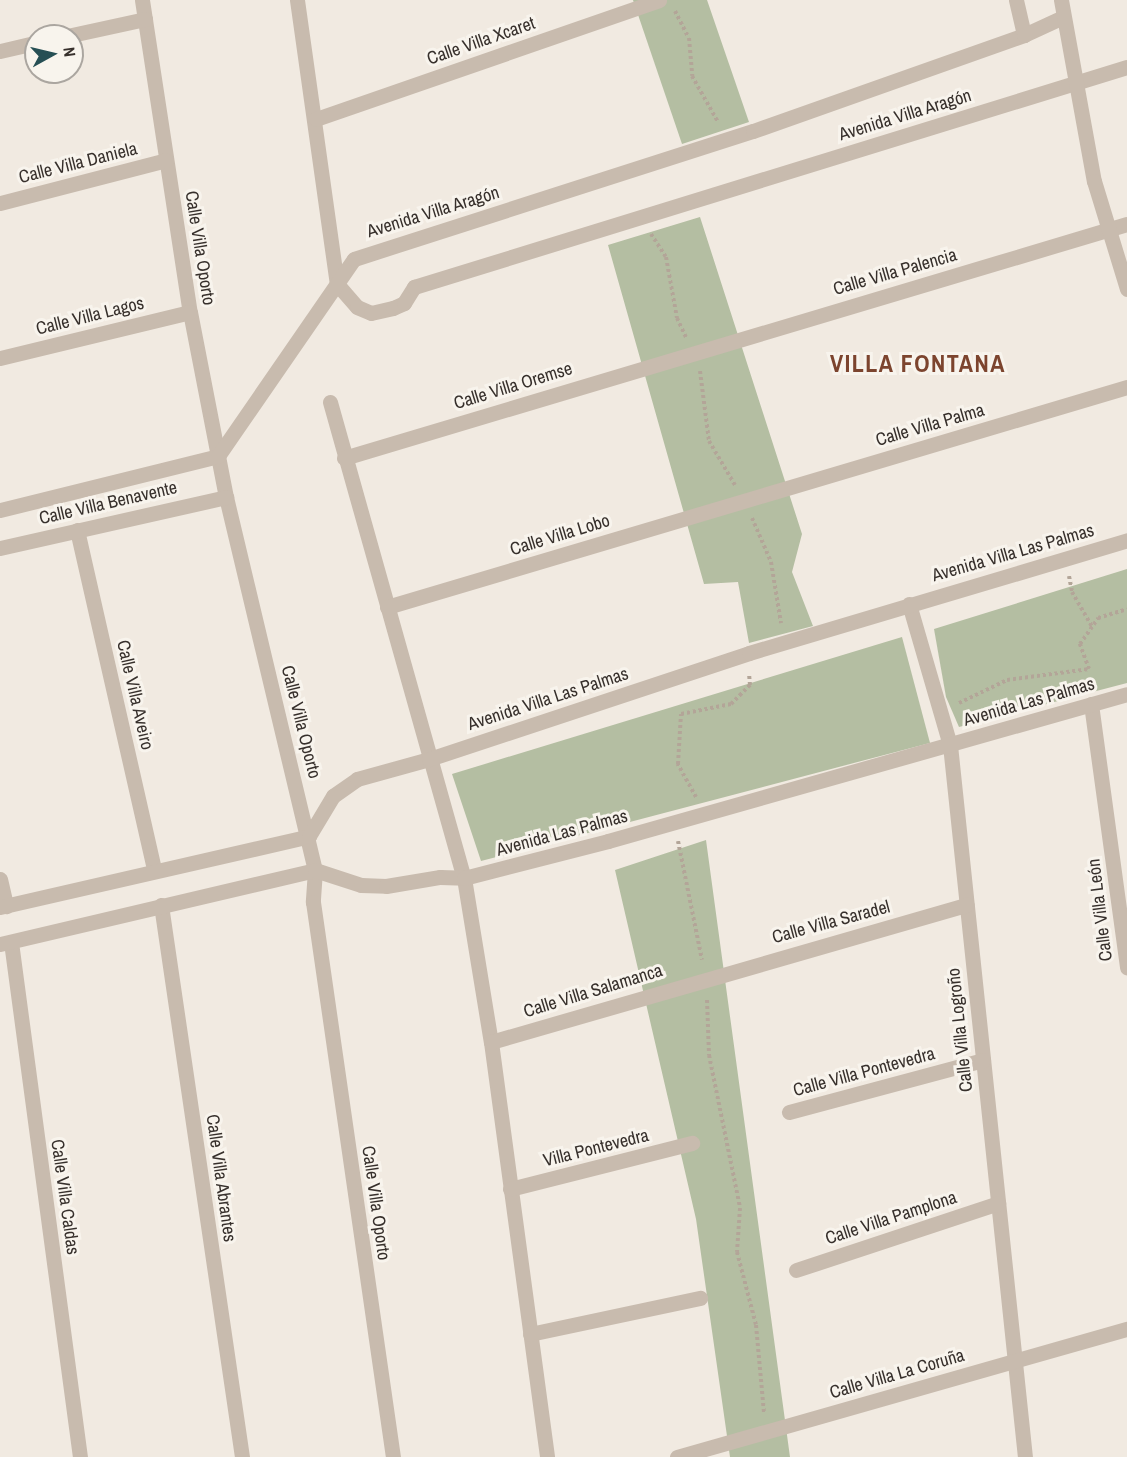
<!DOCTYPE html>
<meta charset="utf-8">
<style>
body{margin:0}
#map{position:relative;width:1127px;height:1457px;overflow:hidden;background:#f1eae1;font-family:"Archivo Narrow",sans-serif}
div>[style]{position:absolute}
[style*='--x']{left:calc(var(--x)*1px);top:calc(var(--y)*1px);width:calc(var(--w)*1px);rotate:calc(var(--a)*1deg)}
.green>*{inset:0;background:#b4bea2}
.path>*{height:4px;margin-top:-2px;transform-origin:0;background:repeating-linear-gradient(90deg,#b3a598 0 3px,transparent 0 6px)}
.minor>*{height:15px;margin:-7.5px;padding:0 7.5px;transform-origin:7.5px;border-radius:7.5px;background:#c8bbae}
.tertiary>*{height:15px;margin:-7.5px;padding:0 7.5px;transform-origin:7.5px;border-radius:7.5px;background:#c8bbae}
span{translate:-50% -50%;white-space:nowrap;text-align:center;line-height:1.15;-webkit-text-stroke:6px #f8f4ed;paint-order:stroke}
.street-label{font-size:18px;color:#37302c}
.district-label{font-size:24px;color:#7c442e;font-weight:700;letter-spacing:1.5px}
.north{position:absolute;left:24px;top:24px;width:60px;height:60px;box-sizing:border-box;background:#f8f4ed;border:2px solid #aba6a0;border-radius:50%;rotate:82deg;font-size:16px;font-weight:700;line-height:24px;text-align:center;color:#37302c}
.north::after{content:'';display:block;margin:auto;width:21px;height:27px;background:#264f54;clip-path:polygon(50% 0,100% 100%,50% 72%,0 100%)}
</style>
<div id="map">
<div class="green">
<div style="clip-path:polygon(633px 0,707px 0,749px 122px,682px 144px)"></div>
<div style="clip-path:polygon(700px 217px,802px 534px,792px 572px,813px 626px,749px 643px,738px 582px,704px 584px,608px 245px)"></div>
<div style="clip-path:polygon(1127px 569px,1127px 683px,959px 727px,946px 697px,934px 629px)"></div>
<div style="clip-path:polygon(902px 637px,930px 743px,481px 861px,452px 774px)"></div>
<div style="clip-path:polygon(706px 840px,790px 1457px,730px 1457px,696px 1219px,615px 870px)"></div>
</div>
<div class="path">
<div style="--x:675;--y:11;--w:30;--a:63"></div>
<div style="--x:689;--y:38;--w:38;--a:85"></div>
<div style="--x:692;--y:76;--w:53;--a:60.5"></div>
<div style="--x:651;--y:234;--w:27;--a:57"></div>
<div style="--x:666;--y:257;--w:62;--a:79.8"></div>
<div style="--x:677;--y:318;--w:21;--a:65"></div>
<div style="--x:700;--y:371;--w:71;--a:82.7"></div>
<div style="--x:709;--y:441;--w:51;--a:59.4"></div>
<div style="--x:752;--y:518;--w:48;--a:66.6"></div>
<div style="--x:771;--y:562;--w:62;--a:80.7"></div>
<div style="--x:1069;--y:576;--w:16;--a:79"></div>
<div style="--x:1072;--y:592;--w:39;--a:60"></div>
<div style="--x:959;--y:703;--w:53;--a:-25.6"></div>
<div style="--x:1007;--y:680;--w:83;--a:-7.6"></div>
<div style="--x:1089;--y:669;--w:27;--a:-110"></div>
<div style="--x:1080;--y:644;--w:32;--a:-55"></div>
<div style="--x:1098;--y:618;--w:30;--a:-17"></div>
<div style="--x:696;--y:797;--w:38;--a:-119"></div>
<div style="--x:678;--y:764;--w:50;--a:-86.6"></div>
<div style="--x:681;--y:714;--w:51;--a:-11.3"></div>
<div style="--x:731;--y:704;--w:27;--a:-45"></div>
<div style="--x:750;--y:685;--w:11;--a:-95"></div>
<div style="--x:678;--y:841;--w:121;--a:78.6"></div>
<div style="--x:707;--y:1000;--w:55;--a:87.9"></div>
<div style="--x:709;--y:1055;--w:156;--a:78.5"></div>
<div style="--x:740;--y:1208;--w:44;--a:93.9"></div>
<div style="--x:737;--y:1252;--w:75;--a:75.4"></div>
<div style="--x:756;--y:1325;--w:88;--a:84.8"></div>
</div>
<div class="minor">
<div style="--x:142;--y:0;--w:316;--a:81.3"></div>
<div style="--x:190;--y:312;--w:188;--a:79"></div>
<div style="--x:226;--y:497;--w:383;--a:76.6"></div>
<div style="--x:315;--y:870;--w:32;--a:94"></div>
<div style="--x:313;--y:902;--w:561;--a:81.8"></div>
<div style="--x:297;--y:0;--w:287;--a:82"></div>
<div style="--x:67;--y:36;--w:80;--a:-12.3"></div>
<div style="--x:0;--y:51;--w:37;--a:-13"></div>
<div style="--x:316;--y:119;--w:363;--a:-19.1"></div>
<div style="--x:0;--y:203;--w:171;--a:-14.5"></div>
<div style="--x:337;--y:284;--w:30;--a:49"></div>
<div style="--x:357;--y:307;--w:15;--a:23"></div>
<div style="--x:371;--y:313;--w:23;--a:-13"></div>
<div style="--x:393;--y:308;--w:12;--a:-24"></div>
<div style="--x:404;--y:303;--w:19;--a:-58"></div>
<div style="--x:414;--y:287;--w:746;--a:-17.15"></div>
<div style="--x:0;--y:358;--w:195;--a:-13.6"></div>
<div style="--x:330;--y:402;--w:495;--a:74.3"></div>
<div style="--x:464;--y:878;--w:166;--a:80.7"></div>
<div style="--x:491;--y:1042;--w:419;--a:82.3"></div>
<div style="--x:344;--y:458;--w:817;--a:-16.64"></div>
<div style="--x:0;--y:510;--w:225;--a:-13.9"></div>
<div style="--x:218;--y:456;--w:239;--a:-55.4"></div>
<div style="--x:354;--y:259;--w:419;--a:-17.8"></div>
<div style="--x:753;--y:131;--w:288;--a:-19.5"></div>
<div style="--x:77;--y:530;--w:349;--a:77.2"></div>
<div style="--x:0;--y:548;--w:232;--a:-12.7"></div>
<div style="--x:909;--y:604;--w:147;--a:73.8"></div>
<div style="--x:950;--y:745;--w:716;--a:83.99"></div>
<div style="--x:387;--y:607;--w:772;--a:-16.56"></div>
<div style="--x:1091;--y:704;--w:266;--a:82.2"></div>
<div style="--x:0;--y:879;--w:28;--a:77"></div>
<div style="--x:161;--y:905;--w:558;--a:81.65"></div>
<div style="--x:11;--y:942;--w:520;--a:82.37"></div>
<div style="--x:491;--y:1042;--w:495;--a:-16.1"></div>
<div style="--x:789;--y:1112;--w:201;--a:-15"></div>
<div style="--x:510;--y:1189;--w:188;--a:-14.2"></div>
<div style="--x:796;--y:1270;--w:213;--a:-18.3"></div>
<div style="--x:530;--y:1334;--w:174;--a:-12"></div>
<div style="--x:677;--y:1457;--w:468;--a:-15.9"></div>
</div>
<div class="tertiary">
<div style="--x:1016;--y:0;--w:36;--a:77"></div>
<div style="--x:1024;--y:35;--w:43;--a:-24.8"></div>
<div style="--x:1061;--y:0;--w:184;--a:79.7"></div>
<div style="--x:1094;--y:181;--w:113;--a:73"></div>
<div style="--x:0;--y:907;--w:317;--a:-12.9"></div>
<div style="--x:309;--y:836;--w:47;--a:-59"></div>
<div style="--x:333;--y:796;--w:29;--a:-35"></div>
<div style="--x:357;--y:779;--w:75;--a:-15.5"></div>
<div style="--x:429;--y:759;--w:337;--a:-18.3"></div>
<div style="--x:749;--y:653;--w:395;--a:-16.6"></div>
<div style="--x:0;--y:944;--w:324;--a:-13.2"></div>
<div style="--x:315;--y:870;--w:48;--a:18.1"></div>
<div style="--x:361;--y:885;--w:25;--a:2"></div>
<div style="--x:386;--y:886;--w:55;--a:-9.5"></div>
<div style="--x:440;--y:877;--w:24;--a:2"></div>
<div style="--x:464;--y:878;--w:149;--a:-14.4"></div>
<div style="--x:608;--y:841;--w:539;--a:-15.81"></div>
</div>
<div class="street-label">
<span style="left:481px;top:41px;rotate:-19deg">Calle Villa Xcaret</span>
<span style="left:905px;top:115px;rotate:-17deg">Avenida Villa Aragón</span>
<span style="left:78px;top:163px;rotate:-14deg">Calle Villa Daniela</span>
<span style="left:433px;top:212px;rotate:-17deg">Avenida Villa Aragón</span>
<span style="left:200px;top:248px;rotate:81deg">Calle Villa Oporto</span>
<span style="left:895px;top:272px;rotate:-16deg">Calle Villa Palencia</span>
<span style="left:90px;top:316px;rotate:-14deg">Calle Villa Lagos</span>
<span style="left:513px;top:386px;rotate:-17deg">Calle Villa Oremse</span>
<span style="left:930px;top:425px;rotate:-16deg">Calle Villa Palma</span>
<span style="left:108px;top:503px;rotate:-13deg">Calle Villa Benavente</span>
<span style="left:560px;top:535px;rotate:-17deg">Calle Villa Lobo</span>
<span style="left:1013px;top:553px;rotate:-16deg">Avenida Villa Las Palmas</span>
<span style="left:135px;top:695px;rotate:77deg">Calle Villa Aveiro</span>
<span style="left:548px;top:699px;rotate:-18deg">Avenida Villa Las Palmas</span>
<span style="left:1029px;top:702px;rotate:-16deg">Avenida Las Palmas</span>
<span style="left:301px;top:722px;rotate:76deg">Calle Villa Oporto</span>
<span style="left:562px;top:833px;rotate:-15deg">Avenida Las Palmas</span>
<span style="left:1100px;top:910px;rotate:-97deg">Calle Villa León</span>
<span style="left:831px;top:922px;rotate:-15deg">Calle Villa Saradel</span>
<span style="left:593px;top:991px;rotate:-17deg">Calle Villa Salamanca</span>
<span style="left:960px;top:1030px;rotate:-96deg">Calle Villa Logroño</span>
<span style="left:864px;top:1072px;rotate:-15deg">Calle Villa Pontevedra</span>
<span style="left:596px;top:1148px;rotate:-14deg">Villa Pontevedra</span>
<span style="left:221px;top:1178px;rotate:82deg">Calle Villa Abrantes</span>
<span style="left:65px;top:1197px;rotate:82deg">Calle Villa Caldas</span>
<span style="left:376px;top:1203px;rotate:82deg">Calle Villa Oporto</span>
<span style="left:891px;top:1218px;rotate:-18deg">Calle Villa Pamplona</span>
<span style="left:897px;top:1374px;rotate:-16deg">Calle Villa La Coruña</span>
</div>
<div class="district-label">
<span style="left:918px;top:364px">VILLA FONTANA</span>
</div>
<div class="north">N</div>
</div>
